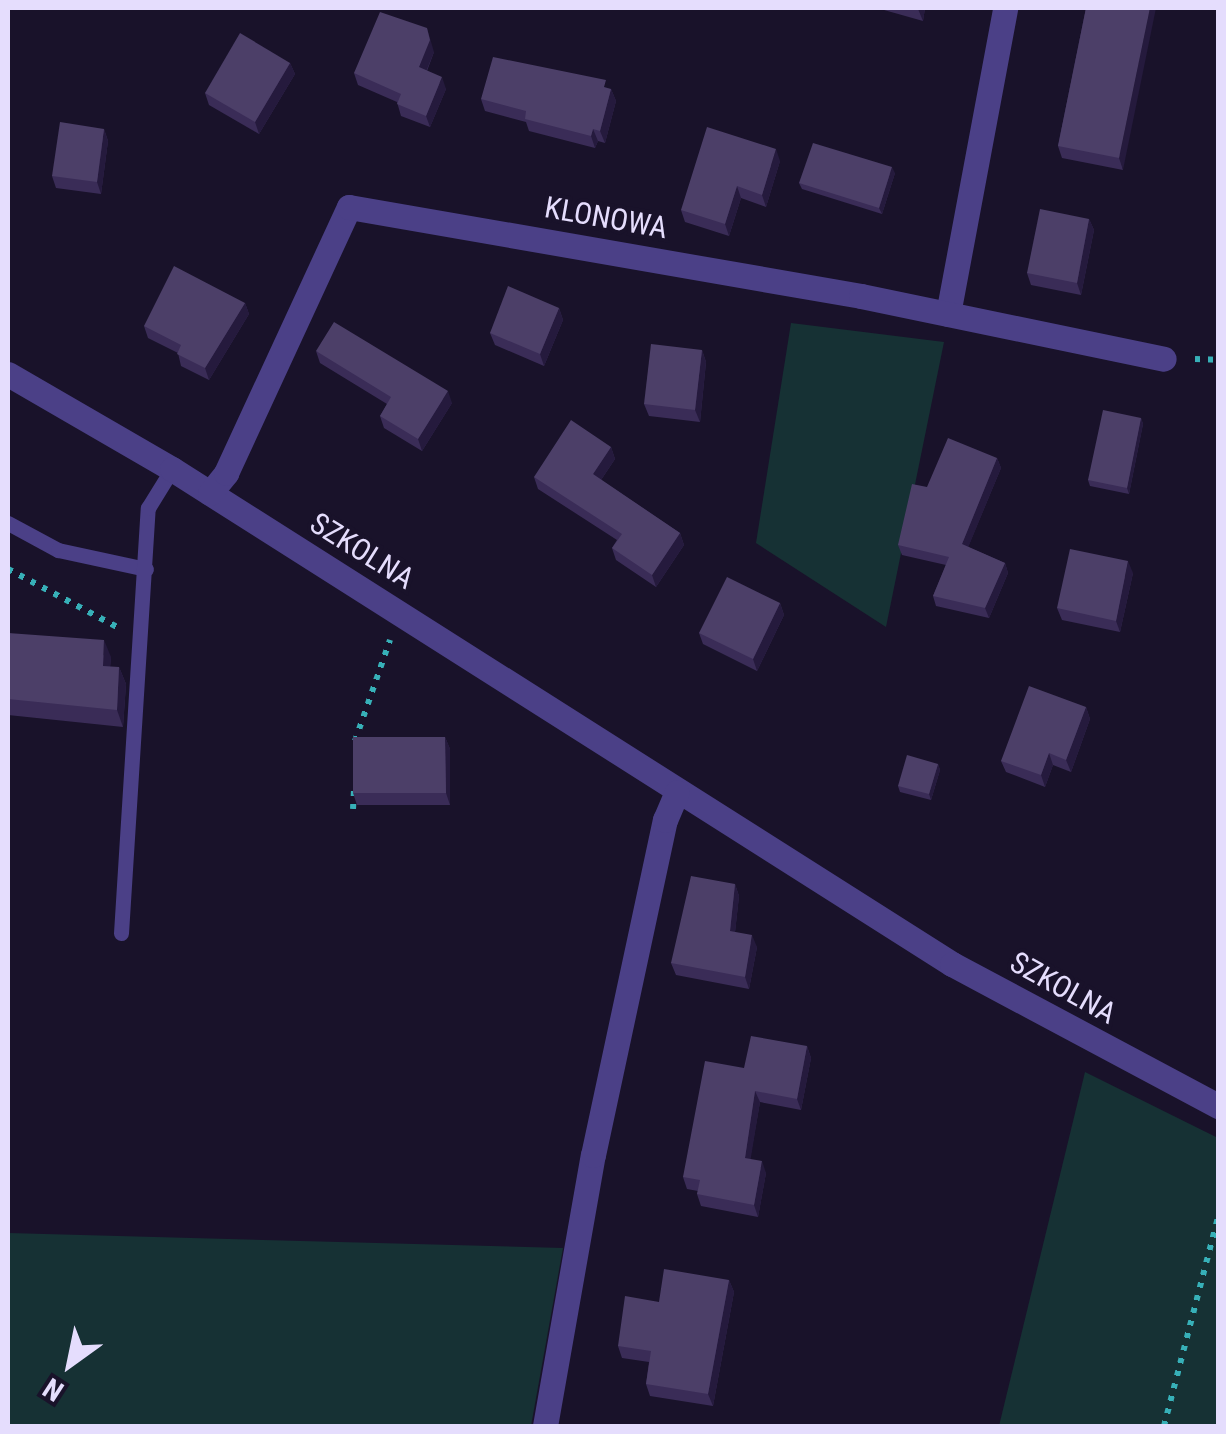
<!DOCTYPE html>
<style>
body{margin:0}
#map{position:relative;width:1226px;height:1434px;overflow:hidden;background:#19122a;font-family:"Roboto Condensed",sans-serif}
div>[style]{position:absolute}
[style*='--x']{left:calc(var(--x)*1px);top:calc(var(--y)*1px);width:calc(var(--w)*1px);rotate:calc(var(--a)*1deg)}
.green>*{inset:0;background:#163134}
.path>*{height:6px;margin-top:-3px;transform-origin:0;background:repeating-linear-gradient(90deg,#37b0b8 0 5px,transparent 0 13px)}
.lane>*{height:15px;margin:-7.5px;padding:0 7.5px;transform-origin:7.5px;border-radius:7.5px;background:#4b4087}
.street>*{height:25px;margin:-12.5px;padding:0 12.5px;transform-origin:12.5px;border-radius:12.5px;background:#4b4087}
.wall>*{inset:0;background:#3a2c57}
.shaded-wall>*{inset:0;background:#251a3d}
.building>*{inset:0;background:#4c3f68}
span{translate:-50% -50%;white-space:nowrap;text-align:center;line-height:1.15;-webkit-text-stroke:8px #19122a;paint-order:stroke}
.street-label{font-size:30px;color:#e5ddfd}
.frame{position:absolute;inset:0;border:10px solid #e5ddfd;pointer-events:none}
.north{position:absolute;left:20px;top:1314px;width:100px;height:100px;-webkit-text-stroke:8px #19122a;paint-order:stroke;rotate:213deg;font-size:28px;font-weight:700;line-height:40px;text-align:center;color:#e5ddfd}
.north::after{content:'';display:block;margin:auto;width:35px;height:45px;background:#e5ddfd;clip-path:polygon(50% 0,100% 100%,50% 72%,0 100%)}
</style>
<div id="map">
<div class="green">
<div style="clip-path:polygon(791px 323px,944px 342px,886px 627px,756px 543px)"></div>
<div style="clip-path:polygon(1085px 1072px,1218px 1138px,1218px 1426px,999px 1426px)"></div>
<div style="clip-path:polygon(8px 1233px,563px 1248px,531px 1426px,8px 1426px)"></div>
</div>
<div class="path">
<div style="--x:1195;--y:359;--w:23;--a:2"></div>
<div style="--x:8;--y:569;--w:123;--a:28"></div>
<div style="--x:355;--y:741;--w:107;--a:-70.9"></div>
<div style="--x:353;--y:809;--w:20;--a:-87"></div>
<div style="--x:1164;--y:1426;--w:216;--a:-75.5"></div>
</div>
<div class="lane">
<div style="--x:8;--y:523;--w:57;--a:28.4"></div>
<div style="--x:58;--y:550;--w:90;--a:12.2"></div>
<div style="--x:121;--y:933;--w:426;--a:-86.4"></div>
<div style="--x:148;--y:508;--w:46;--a:-58.4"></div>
</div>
<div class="street">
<div style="--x:948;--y:314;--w:311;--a:-79.4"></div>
<div style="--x:8;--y:374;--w:190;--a:30.1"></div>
<div style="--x:172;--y:469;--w:924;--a:32.4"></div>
<div style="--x:952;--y:964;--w:302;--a:28.1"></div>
<div style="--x:210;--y:493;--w:26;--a:-51"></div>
<div style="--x:226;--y:473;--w:293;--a:-65.2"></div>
<div style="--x:349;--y:207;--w:520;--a:9.86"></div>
<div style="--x:861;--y:296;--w:309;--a:11.7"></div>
<div style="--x:545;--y:1426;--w:275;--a:-80"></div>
<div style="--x:593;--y:1155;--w:343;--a:-77.9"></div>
<div style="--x:665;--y:820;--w:30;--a:-67"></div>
</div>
<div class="wall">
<div style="clip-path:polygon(877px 8px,925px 8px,923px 21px)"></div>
<div style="clip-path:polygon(1086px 8px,1123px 170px,1062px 158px,1058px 146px)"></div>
<div style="clip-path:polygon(434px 52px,427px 71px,446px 89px,430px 127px,401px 116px,397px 102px,358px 85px,354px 73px)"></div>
<div style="clip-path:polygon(290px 63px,295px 74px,259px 134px,209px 105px,205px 93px)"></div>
<div style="clip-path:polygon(610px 89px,611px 89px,616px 101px,605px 143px,598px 141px,595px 148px,529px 131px,526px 122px,485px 111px,481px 99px)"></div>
<div style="clip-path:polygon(104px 129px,108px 141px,101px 194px,56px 188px,52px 176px)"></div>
<div style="clip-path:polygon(780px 161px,766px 207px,741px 198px,729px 236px,685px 222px,681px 210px)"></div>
<div style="clip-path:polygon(895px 173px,882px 214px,802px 189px,799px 183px)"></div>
<div style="clip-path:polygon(1089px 219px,1094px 230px,1081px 295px,1031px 285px,1027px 273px)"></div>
<div style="clip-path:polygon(245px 303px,249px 314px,209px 380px,181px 366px,178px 353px,148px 338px,144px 326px)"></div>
<div style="clip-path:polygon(559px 308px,563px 320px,544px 366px,495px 345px,490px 333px)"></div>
<div style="clip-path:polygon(702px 350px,706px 362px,700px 422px,649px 416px,644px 404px)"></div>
<div style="clip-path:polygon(316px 351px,452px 403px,422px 451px,384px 428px,380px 416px,387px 404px,320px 363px)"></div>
<div style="clip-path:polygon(1141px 418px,1143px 424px,1129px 494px,1090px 486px,1088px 480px)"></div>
<div style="clip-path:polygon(611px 447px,615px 459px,601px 480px,680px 533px,684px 545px,656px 587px,616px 560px,612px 548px,617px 540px,538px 489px,534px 477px)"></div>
<div style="clip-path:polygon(997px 458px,1001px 468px,968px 547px,1005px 563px,1008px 573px,989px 618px,936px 606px,933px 596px,946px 565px,902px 555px,898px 545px,927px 487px)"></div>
<div style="clip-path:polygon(1133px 573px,1120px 632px,1062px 620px,1057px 608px)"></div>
<div style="clip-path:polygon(780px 603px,784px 615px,757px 671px,703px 644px,699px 633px)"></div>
<div style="clip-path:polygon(8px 633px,111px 657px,110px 667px,119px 667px,126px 684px,123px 727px,8px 715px)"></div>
<div style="clip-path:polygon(1086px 707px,1090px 719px,1071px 772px,1053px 765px,1045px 787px,1006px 772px,1001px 761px)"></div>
<div style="clip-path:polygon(445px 737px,450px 749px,450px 805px,357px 805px,353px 793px)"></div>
<div style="clip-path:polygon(938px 764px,940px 770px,931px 800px,900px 792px,898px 786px)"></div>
<div style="clip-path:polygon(735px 884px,739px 896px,735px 932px,757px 947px,749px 989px,676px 975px,671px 963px)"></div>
<div style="clip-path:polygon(807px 1046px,811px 1058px,801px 1110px,760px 1102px,750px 1159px,766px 1173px,758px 1217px,701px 1206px,697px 1194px,698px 1191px,687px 1189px,683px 1177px,744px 1068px)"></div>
<div style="clip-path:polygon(729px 1280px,734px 1292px,713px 1406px,650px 1396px,646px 1384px,649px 1362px,622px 1358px,618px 1346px,659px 1302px)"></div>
</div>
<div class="shaded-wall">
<div style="clip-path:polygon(919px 8px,925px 8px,923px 21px,918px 9px)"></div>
<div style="clip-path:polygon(1150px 8px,1156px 8px,1123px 170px,1119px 158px)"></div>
<div style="clip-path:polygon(427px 28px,434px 52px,423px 79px,419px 67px)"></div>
<div style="clip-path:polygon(290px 63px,295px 74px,259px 134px,255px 122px)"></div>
<div style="clip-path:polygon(442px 77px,446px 89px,430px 127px,426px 116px)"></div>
<div style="clip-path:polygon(611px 89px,616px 101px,605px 143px,600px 131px)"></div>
<div style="clip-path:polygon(104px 129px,108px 141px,101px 194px,97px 182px)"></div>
<div style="clip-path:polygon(593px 129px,598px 141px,595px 148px,591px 136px)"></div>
<div style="clip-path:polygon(776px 149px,780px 161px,766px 207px,762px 195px)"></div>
<div style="clip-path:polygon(892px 167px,895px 173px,882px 214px,879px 208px)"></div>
<div style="clip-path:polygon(737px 186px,741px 198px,729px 236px,725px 224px)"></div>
<div style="clip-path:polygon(1089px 219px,1094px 230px,1081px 295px,1077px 283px)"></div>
<div style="clip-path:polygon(245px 303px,249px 314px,209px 380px,205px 368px)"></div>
<div style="clip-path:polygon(559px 308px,563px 320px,544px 366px,540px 354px)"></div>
<div style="clip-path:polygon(702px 350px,706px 362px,700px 422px,695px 410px)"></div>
<div style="clip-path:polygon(448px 391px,452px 403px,422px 451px,418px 439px)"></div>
<div style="clip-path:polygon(1141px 418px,1143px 424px,1129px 494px,1127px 488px)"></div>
<div style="clip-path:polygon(611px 447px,615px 459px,597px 486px,593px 474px)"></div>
<div style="clip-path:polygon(997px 458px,1001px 468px,965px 555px,962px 544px)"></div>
<div style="clip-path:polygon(680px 533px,684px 545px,656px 587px,652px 575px)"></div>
<div style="clip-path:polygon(1128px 561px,1133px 573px,1120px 632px,1116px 621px)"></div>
<div style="clip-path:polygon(1005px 563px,1008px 573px,989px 618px,985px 608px)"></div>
<div style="clip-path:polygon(780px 603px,784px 615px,757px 671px,753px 659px)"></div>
<div style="clip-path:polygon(104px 640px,111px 657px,109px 683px,103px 666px)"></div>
<div style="clip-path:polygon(119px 667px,126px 684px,123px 727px,117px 710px)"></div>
<div style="clip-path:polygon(1086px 707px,1090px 719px,1071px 772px,1066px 760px)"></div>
<div style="clip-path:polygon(445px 737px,450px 749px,450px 805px,446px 793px)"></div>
<div style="clip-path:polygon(1049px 753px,1053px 765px,1045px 787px,1041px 775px)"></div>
<div style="clip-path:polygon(938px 764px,940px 770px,931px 800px,929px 794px)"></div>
<div style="clip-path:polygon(735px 884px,739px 896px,734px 942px,730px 931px)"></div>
<div style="clip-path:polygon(752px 935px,757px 947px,749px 989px,745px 977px)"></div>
<div style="clip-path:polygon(807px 1046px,811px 1058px,801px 1110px,797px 1099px)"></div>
<div style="clip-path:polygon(755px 1091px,760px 1102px,749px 1169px,745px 1158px)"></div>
<div style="clip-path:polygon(762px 1161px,766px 1173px,758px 1217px,754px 1205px)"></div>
<div style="clip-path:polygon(729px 1280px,734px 1292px,713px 1406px,708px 1394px)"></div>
</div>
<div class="building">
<div style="clip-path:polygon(1086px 8px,1150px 8px,1119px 158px,1058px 146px)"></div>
<div style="clip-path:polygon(380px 12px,427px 28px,430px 40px,419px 67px,442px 77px,426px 116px,397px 104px,401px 94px,354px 73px)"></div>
<div style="clip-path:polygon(240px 33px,290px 63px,255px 122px,205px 93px)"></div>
<div style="clip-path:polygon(493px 57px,606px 80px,604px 87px,611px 89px,600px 131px,593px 129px,591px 136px,525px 119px,526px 111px,481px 99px)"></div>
<div style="clip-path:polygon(60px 122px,104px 129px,97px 182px,52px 176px)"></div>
<div style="clip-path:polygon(707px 127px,776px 149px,762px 195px,737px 186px,725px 224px,681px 210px)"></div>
<div style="clip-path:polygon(813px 143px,892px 167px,879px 208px,799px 183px)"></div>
<div style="clip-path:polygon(1040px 209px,1089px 219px,1077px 283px,1027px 273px)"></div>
<div style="clip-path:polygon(174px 266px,245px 303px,205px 368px,177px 354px,181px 345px,144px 326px)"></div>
<div style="clip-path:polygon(508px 286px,559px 308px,540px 354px,490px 333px)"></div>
<div style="clip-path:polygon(334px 322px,448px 391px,418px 439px,380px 416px,391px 397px,316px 351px)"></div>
<div style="clip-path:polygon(651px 344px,702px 350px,695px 410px,644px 404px)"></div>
<div style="clip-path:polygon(1103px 410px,1141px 418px,1127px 488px,1088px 480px)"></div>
<div style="clip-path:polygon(571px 420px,611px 447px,593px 474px,680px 533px,652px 575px,612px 548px,622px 534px,534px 477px)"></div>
<div style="clip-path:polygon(948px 438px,997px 458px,962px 544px,1005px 563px,985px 608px,933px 596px,949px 557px,898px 545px,912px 484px,927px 487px)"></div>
<div style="clip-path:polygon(1070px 549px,1128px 561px,1116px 621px,1057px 608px)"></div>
<div style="clip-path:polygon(727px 577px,780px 603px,753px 659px,699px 633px)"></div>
<div style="clip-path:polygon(8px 633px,104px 640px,103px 666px,119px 667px,117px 710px,8px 699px)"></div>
<div style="clip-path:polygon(1029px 686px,1086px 707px,1066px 760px,1049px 753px,1041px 775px,1001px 761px)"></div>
<div style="clip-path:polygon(353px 737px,445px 737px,446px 793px,353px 793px)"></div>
<div style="clip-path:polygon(907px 755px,938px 764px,929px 794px,898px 786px)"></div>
<div style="clip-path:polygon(691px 876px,735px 884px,730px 931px,752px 935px,745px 977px,671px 963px)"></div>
<div style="clip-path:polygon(751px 1036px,807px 1046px,797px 1099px,755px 1091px,745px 1158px,762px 1161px,754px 1205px,697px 1194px,700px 1180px,683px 1177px,705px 1061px,744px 1068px)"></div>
<div style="clip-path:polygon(664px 1269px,729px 1280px,708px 1394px,646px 1384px,651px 1351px,618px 1346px,625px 1296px,659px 1302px)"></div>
</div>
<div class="street-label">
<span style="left:606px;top:218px;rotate:10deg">KLONOWA</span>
<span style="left:362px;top:551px;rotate:32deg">SZKOLNA</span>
<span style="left:1063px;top:988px;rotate:29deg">SZKOLNA</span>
</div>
<div class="frame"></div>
<div class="north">N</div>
</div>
